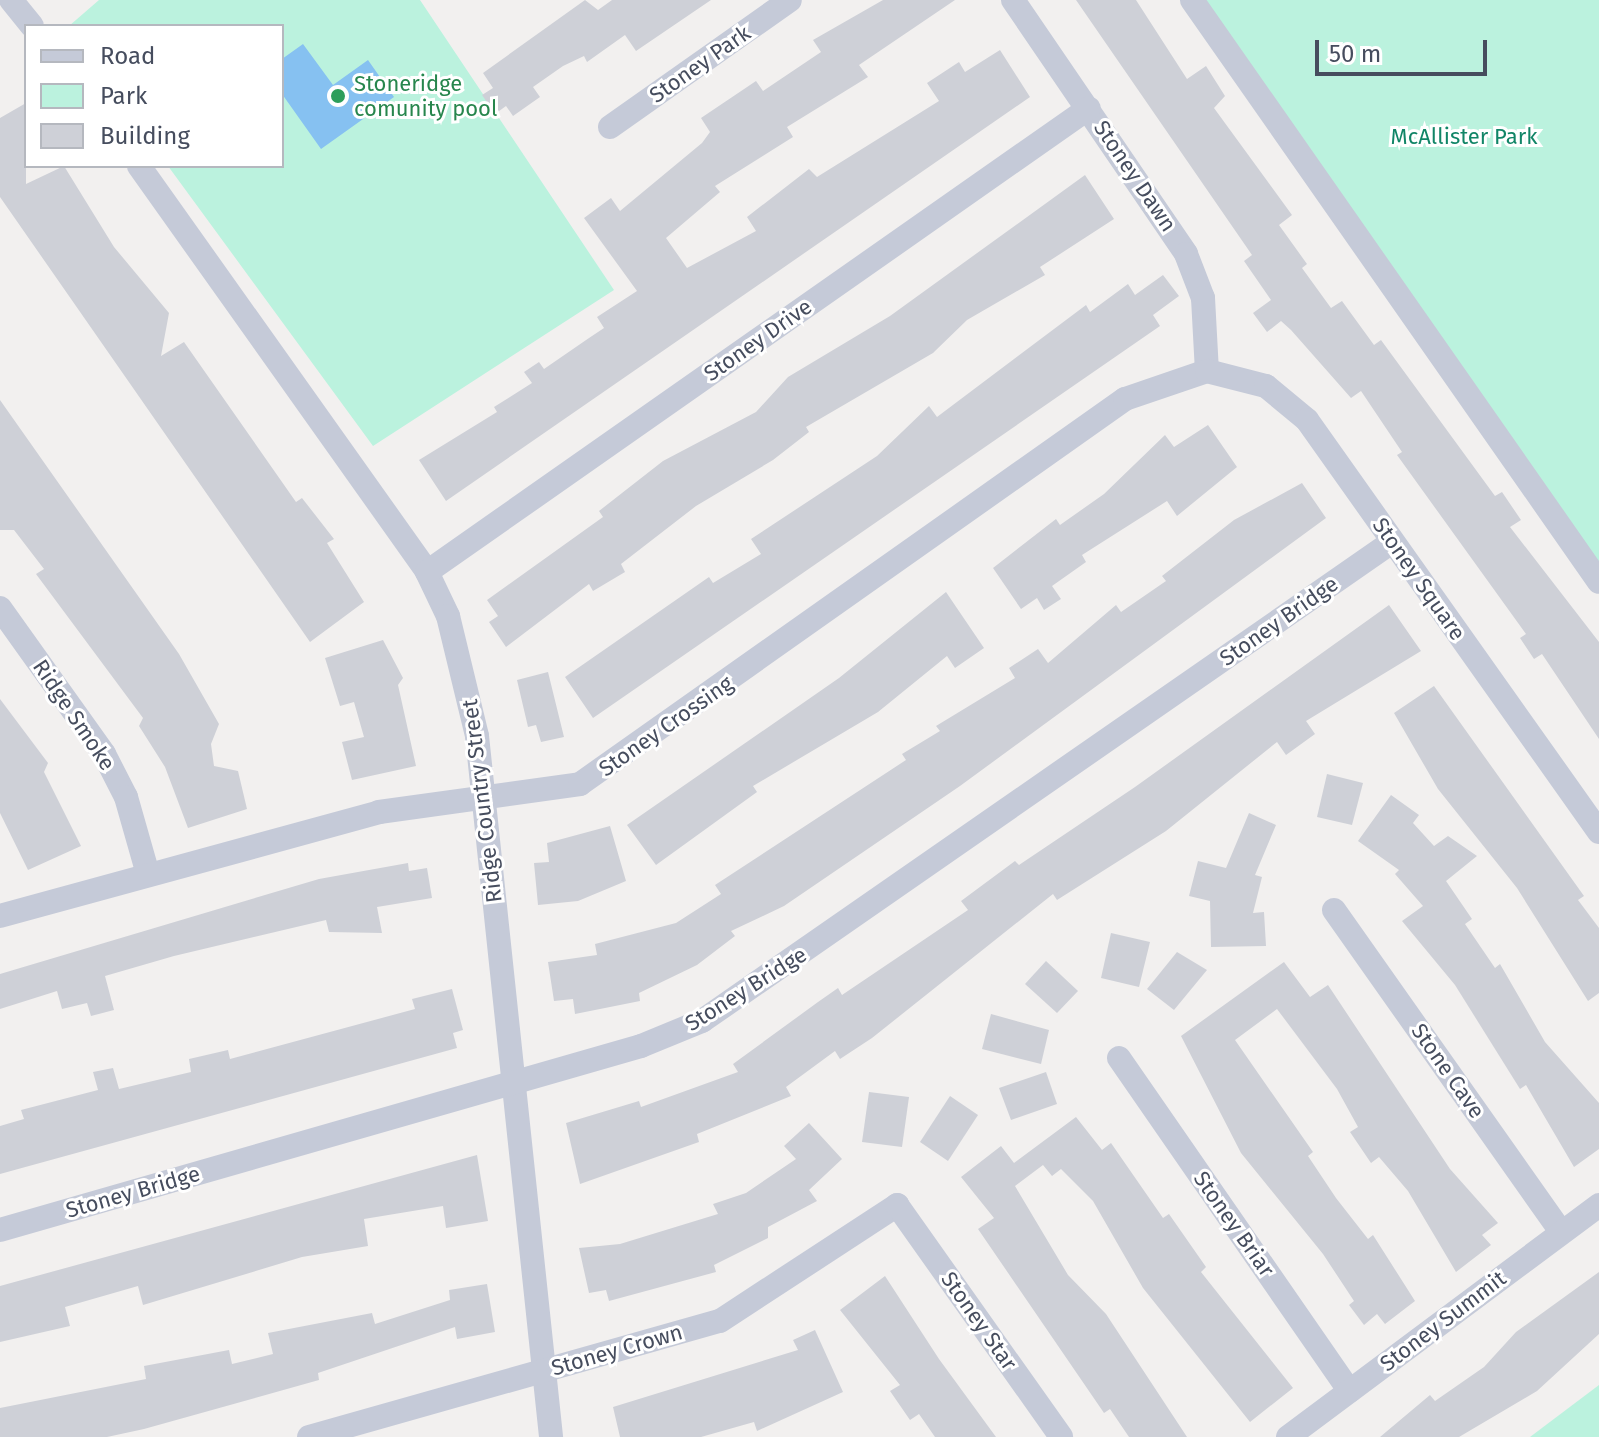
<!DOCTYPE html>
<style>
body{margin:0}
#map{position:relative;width:1599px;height:1437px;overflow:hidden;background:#f2f0ef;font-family:"Fira Sans",sans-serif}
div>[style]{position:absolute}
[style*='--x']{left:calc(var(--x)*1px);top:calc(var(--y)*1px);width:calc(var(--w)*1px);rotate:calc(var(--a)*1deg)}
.green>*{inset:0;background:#bbf2de}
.water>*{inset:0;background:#86c1f1}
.building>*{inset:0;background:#ced0d7}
.minor>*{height:24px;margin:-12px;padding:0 12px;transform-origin:12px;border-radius:12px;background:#c5cad8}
.dots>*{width:22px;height:22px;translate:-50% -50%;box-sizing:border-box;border:4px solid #fff;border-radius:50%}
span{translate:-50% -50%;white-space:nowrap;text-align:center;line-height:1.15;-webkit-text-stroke:6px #fff;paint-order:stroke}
.street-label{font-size:22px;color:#464d5e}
.leisure-label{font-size:22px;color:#27864d}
.left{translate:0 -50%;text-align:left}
.park-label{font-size:22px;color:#118567}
.legend{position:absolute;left:24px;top:24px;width:260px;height:144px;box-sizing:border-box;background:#fff;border:2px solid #b5b8bf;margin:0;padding:10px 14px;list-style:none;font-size:24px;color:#464d5e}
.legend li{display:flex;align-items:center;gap:16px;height:40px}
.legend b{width:40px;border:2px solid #b5b8bf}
.scale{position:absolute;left:1315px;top:40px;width:172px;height:36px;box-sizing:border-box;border:4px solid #464d5e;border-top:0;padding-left:10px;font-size:24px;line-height:28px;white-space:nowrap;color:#464d5e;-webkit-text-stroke:6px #fff;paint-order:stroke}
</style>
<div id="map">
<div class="green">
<div style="clip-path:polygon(99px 0,420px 0,614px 290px,373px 446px,168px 166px,282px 166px,282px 26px,69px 26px)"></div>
<div style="clip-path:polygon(1202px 0,1599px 0,1599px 570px)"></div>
<div style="clip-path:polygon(1599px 1385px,1599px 1437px,1530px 1437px)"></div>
</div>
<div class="water">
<div style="clip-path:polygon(303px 44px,333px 85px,368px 60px,394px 97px,321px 149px,282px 94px,282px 59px)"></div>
</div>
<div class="building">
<div style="clip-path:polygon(585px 0,598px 10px,612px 0,711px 0,636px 51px,625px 35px,587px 62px,584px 56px,563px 66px,533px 87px,540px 97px,513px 116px,506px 106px,495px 114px,482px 95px,493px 88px,483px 73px)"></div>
<div style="clip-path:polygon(883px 0,955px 0,859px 65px,868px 77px,787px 127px,793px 137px,715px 186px,720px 192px,666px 238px,687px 268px,756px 231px,747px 217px,809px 169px,817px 177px,939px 101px,927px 83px,959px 62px,965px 72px,1000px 50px,1030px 97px,446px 501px,419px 460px,497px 412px,494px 407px,532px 383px,524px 372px,539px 362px,544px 369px,589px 338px,604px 328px,597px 317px,637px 291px,584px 218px,611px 198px,620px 211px,702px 143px,710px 132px,701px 118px,756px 81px,763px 91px,821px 52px,813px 40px)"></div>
<div style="clip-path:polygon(1076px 0,1136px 0,1187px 79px,1206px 66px,1225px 96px,1214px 108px,1292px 215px,1279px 225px,1307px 264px,1302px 268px,1331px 308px,1342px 301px,1374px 345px,1381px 340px,1495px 496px,1502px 492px,1521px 520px,1510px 527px,1599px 642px,1599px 739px,1542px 654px,1534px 659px,1520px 638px,1526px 634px,1397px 455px,1402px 452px,1361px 391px,1351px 398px,1291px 330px,1281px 321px,1267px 332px,1253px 313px,1271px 300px,1244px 261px,1252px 255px)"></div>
<div style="clip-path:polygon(26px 103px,26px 184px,64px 166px,114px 247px,169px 313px,161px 356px,184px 342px,296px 502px,302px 498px,334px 539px,327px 543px,364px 602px,310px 642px,0 197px,0 118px)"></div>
<div style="clip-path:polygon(1085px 175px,1114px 219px,1040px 267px,1045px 275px,967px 320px,933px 353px,806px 427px,809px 432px,773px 460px,696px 506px,621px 564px,625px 572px,593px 591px,589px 584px,506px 647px,489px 622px,498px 616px,487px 600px,603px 517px,599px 511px,663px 461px,756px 412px,788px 377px,890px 316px)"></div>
<div style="clip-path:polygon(1163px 275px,1179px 296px,1153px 315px,1160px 326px,593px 718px,565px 677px,709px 577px,713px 583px,761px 554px,751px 539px,877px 456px,929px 406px,937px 417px,1086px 305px,1090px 312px,1128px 284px,1135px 295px)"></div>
<div style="clip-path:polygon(0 400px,179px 654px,219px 724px,211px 744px,214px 766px,238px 771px,247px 809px,188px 828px,165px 767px,139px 726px,143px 718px,36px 574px,44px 569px,14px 530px,0 530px)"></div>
<div style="clip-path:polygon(1208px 425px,1237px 467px,1177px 516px,1167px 501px,1082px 555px,1086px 562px,1052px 586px,1061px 599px,1044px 610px,1037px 598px,1021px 609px,993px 568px,1056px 519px,1060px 525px,1104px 494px,1165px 435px,1174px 447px)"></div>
<div style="clip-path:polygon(1302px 483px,1326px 518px,960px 786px,784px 906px,731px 931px,735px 936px,697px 965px,639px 993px,640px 1001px,575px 1014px,573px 999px,554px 1001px,548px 962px,597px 955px,595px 944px,676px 923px,721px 894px,715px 885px,906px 760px,902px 754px,940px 731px,936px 726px,1015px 678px,1009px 668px,1038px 649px,1048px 663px,1116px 605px,1121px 612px,1166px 581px,1162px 576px,1234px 520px)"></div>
<div style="clip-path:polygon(946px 592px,984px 648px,955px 668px,947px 656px,878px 712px,753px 786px,757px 792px,656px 865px,627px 825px,839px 678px)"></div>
<div style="clip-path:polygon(1389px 605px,1421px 651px,1306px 721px,1315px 734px,1286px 755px,1277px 742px,1166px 831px,1057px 900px,1053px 894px,872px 1038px,840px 1059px,835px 1051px,786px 1087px,791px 1096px,697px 1134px,699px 1142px,580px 1184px,566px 1123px,639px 1101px,641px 1107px,738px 1072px,733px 1064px,818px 1002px,838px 988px,842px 995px,968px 910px,961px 901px,1015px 861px,1019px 865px,1135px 787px)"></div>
<div style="clip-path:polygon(383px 640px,403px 678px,398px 685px,416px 766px,352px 780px,342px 742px,364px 737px,354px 702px,340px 706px,325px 658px)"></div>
<div style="clip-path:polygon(548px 672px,564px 737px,541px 742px,536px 725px,528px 727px,517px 680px)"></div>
<div style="clip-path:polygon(1434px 686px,1584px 896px,1578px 900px,1599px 928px,1599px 993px,1588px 1001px,1517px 888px,1438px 789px,1394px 713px)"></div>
<div style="clip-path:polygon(0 699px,48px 763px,44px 772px,81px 846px,28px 870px,0 813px)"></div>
<div style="clip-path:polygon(1327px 774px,1363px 783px,1352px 825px,1317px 817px)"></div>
<div style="clip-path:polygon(1391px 795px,1419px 815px,1413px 823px,1434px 846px,1448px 836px,1477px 856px,1446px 881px,1472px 919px,1465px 924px,1495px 968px,1500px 964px,1545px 1042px,1599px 1103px,1599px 1149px,1574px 1167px,1526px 1085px,1520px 1089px,1455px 985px,1402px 921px,1423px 906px,1395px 874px,1399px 870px,1358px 841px)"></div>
<div style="clip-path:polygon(1249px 813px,1276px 825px,1255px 875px,1262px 877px,1253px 913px,1264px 912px,1266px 946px,1211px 947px,1210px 901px,1189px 896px,1198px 861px,1226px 868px)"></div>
<div style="clip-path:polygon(610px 826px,626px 881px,578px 901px,538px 905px,534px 863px,549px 862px,547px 843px)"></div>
<div style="clip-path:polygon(408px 863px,409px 871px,427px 868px,432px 898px,377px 907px,382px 933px,329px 932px,326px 920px,174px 956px,105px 976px,114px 1010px,91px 1016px,87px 1003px,62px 1009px,57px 991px,0 1009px,0 974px,319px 879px)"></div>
<div style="clip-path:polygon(1111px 933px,1150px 942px,1139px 987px,1101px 978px)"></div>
<div style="clip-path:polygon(1177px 952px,1207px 970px,1174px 1010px,1147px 989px)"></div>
<div style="clip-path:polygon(1046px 961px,1078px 991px,1057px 1013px,1025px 984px)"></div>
<div style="clip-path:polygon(1284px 962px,1310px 997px,1328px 985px,1450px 1169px,1498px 1223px,1482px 1235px,1491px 1245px,1456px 1272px,1408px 1191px,1379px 1157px,1371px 1163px,1350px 1132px,1358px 1127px,1337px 1089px,1277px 1009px,1235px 1040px,1313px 1152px,1308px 1156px,1336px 1198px,1368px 1239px,1373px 1235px,1415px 1301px,1385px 1324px,1377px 1314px,1364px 1325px,1349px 1305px,1354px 1301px,1323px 1254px,1241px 1153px,1181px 1036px)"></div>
<div style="clip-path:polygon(452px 989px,463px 1030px,453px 1033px,457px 1048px,0 1174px,0 1126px,24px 1119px,21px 1110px,98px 1090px,93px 1072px,113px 1068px,119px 1089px,191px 1072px,189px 1059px,228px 1050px,230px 1059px,415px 1009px,412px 999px)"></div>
<div style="clip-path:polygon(991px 1014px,1049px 1030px,1041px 1064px,982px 1049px)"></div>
<div style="clip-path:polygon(1046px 1072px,1057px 1104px,1011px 1120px,999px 1088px)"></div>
<div style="clip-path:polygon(869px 1092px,909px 1097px,902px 1147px,862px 1142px)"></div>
<div style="clip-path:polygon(950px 1096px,978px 1115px,948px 1161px,920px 1142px)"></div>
<div style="clip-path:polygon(1076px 1117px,1102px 1150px,1111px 1143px,1163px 1218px,1169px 1214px,1206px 1267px,1201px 1272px,1293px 1388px,1250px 1422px,1143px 1288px,1093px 1201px,1061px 1169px,1052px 1176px,1043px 1165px,1015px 1186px,1068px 1275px,1106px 1314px,1187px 1437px,1129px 1437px,1110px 1409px,1104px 1413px,978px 1229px,994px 1218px,961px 1177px,1001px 1146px,1014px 1163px)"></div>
<div style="clip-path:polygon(809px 1123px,842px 1159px,809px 1190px,817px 1201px,768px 1227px,768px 1238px,714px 1265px,716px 1272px,609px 1301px,606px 1290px,589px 1293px,579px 1248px,620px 1244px,718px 1214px,713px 1204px,746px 1193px,796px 1159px,784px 1146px)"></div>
<div style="clip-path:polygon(477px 1155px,488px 1221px,446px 1228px,443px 1206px,364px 1219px,368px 1246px,302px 1257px,143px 1305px,138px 1286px,65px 1307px,70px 1326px,0 1342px,0 1286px)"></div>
<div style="clip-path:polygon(1599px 1272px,1599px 1334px,1537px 1391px,1459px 1437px,1380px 1437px,1430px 1395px,1435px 1401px,1484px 1367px,1516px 1332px)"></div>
<div style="clip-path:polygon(885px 1276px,939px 1359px,996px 1437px,935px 1437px,919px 1414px,910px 1420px,890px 1391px,900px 1385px,840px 1310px)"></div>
<div style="clip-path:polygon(487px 1284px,495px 1332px,457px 1339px,455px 1327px,318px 1373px,319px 1380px,144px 1429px,107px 1437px,0 1437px,0 1408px,146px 1379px,144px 1366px,229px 1350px,232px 1364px,273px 1354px,268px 1333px,372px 1313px,375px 1324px,450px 1300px,449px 1290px)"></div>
<div style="clip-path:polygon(815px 1330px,843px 1392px,757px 1431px,754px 1422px,701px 1437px,620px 1437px,613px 1407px,798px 1350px,793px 1340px)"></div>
</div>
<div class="minor">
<div style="--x:11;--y:0;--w:33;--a:51"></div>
<div style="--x:1013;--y:0;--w:307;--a:55.7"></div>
<div style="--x:1186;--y:254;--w:47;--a:68.9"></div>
<div style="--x:1203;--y:298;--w:73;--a:86.9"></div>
<div style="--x:1192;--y:0;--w:710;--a:55.03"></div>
<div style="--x:610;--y:127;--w:220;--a:-35.2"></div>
<div style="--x:139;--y:166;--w:498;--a:54.6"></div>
<div style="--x:427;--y:572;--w:49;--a:64.5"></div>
<div style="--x:448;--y:616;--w:123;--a:76.4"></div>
<div style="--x:477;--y:736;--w:705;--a:83.97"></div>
<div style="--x:427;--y:572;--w:808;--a:-35.03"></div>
<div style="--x:0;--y:608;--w:179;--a:54.5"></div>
<div style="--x:104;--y:754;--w:48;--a:62.9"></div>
<div style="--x:126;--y:797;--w:80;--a:74.1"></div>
<div style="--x:1334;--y:910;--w:394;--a:54.8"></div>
<div style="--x:0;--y:916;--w:393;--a:-15.3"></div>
<div style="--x:379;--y:812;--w:203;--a:-7.9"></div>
<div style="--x:580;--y:784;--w:667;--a:-35.24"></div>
<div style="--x:1125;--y:399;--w:87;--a:-18.9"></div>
<div style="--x:1207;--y:371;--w:61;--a:14.3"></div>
<div style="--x:1266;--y:386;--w:53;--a:39.7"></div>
<div style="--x:1307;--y:420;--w:505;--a:54.67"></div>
<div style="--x:1119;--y:1058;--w:405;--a:55.3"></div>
<div style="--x:0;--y:1230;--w:667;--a:-16.02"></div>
<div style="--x:641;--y:1046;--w:66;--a:-22.3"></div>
<div style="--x:702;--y:1021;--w:840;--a:-34.77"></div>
<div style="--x:309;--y:1437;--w:427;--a:-15.8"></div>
<div style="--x:720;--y:1321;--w:212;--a:-33.2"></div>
<div style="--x:897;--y:1205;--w:284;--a:54.7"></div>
<div style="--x:1288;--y:1437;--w:388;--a:-36.7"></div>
</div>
<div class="dots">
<div style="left:338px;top:96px;background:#2e9e5b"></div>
</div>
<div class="street-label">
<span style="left:700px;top:64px;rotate:-35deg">Stoney Park</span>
<span style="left:1135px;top:176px;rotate:56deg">Stoney Dawn</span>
<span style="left:758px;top:340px;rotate:-35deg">Stoney Drive</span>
<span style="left:1419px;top:579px;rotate:55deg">Stoney Square</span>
<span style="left:1279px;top:621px;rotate:-35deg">Stoney Bridge</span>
<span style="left:74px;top:715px;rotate:56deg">Ridge Smoke</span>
<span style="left:666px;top:726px;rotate:-35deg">Stoney Crossing</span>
<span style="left:482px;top:801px;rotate:-97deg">Ridge Country Street</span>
<span style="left:746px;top:989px;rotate:-32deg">Stoney Bridge</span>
<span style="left:1448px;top:1071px;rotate:55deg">Stone Cave</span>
<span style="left:133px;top:1192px;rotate:-16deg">Stoney Bridge</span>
<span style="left:1234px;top:1224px;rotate:55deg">Stoney Briar</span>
<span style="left:979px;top:1321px;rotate:55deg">Stoney Star</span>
<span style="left:1443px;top:1321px;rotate:-37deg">Stoney Summit</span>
<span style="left:617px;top:1350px;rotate:-16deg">Stoney Crown</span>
</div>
<div class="leisure-label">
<span class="left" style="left:354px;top:96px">Stoneridge<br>comunity pool</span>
</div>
<div class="park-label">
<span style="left:1464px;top:137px">McAllister Park</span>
</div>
<ul class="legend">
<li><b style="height:10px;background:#c5cad8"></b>Road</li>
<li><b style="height:22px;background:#bbf2de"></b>Park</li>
<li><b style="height:22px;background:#ced0d7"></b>Building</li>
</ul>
<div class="scale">50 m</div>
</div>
